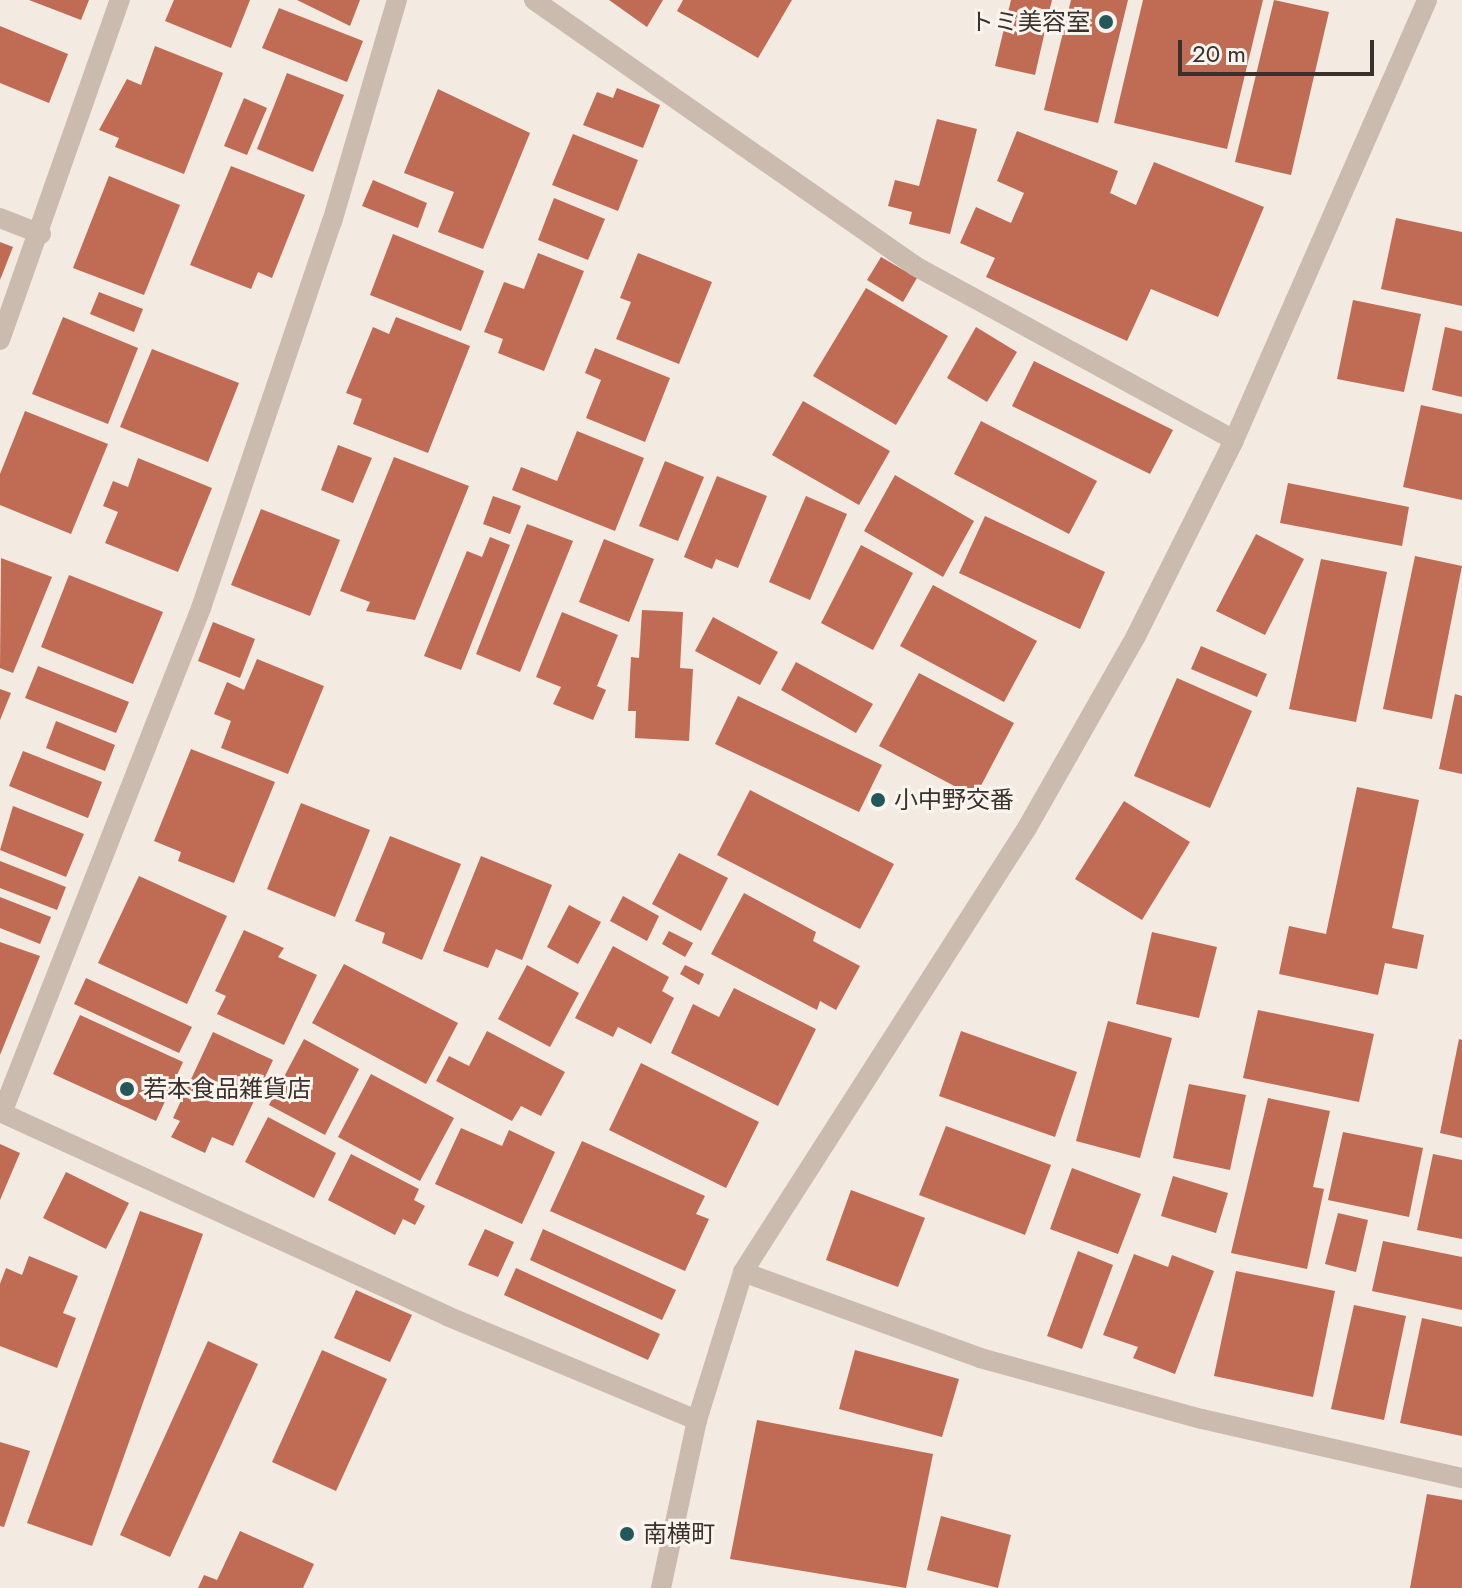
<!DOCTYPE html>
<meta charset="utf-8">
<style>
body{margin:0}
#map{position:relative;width:1462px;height:1588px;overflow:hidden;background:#f3eae2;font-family:Jost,"Noto Sans JP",sans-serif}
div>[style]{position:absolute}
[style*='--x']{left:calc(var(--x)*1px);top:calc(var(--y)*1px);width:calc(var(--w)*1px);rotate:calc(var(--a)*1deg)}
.building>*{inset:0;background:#c06b53}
.minor>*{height:20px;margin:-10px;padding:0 10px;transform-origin:10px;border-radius:10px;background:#cbbaae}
.tertiary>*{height:20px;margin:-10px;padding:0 10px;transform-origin:10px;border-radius:10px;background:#cbbaae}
.dots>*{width:22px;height:22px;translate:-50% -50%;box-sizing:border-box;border:4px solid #faf4ee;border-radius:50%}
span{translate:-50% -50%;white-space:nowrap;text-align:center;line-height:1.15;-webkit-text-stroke:6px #faf4ee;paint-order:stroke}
.poi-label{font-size:24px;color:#3a302c}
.right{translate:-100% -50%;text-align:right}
.left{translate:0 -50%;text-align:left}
.scale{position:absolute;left:1178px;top:40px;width:196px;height:36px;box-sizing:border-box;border:4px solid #3a302c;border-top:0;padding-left:10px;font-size:24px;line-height:28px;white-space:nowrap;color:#3a302c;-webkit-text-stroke:6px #faf4ee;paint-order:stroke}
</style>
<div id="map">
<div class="building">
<div style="clip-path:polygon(29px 0,89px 0,81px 20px)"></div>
<div style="clip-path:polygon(174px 0,250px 0,231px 48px,165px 21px)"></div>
<div style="clip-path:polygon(297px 0,360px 0,350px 26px)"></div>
<div style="clip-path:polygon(609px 0,663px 0,647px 27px)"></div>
<div style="clip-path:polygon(683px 0,792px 0,758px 58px,677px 11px)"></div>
<div style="clip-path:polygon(1011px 0,1052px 0,1035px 75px,995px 66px)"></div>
<div style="clip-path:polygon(1071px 0,1128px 0,1098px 123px,1044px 110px)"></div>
<div style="clip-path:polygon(1143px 0,1263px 0,1227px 149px,1114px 123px)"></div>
<div style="clip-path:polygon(1274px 0,1329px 12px,1291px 175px,1235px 162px)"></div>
<div style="clip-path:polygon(279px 8px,363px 41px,347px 82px,262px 48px)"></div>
<div style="clip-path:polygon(0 26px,68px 54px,49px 103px,0 83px)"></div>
<div style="clip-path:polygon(155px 46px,223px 73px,184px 174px,115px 147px,119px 138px,99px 130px,127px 79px,141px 85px)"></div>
<div style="clip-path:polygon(287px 73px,344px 95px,313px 172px,257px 149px)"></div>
<div style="clip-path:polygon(617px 88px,660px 105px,643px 148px,583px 125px,597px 92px,613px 98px)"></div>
<div style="clip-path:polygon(438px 89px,530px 133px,483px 249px,438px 232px,454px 192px,404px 173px)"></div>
<div style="clip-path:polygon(244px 98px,267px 108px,247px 155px,224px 146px)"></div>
<div style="clip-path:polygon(937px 119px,977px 129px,950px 234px,909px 224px,912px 212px,888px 206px,895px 180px,919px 186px)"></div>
<div style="clip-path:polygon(1017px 131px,1118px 171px,1110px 193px,1136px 205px,1154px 162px,1264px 207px,1218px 317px,1151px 289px,1127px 341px,986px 277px,995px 258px,960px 243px,976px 207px,1011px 223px,1024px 193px,997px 181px)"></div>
<div style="clip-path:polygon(573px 134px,638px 160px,618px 211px,552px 185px)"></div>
<div style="clip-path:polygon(231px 166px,305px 195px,272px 278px,258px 272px,251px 289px,190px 265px)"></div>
<div style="clip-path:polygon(109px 176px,180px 205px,144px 295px,73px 268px)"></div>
<div style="clip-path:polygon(373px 180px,427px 203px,418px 228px,362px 206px)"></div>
<div style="clip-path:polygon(554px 198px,605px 219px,588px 260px,538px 240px)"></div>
<div style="clip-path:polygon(1396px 218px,1462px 232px,1462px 306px,1381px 289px)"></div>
<div style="clip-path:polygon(393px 234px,484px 271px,461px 331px,370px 295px)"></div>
<div style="clip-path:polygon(0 242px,13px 247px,0 280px)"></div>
<div style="clip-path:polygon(538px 253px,584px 271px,544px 371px,498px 353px,503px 339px,484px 332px,504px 282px,524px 289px)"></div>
<div style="clip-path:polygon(638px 253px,712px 282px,679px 364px,616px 339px,631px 302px,620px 298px)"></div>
<div style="clip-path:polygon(881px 257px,917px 278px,903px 302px,867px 280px)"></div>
<div style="clip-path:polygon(866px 288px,948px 336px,896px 425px,813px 376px)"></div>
<div style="clip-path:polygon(99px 292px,143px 309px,134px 332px,90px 314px)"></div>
<div style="clip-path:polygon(1353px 300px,1421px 314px,1404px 392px,1337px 379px)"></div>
<div style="clip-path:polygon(63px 317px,138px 348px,108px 424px,32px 394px)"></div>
<div style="clip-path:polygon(396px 317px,470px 346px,428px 453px,353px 424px,362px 399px,346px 393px,373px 327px,389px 334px)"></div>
<div style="clip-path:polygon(976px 327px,1017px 352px,987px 402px,947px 378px)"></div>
<div style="clip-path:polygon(1445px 327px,1462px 331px,1462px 397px,1432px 390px)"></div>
<div style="clip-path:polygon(595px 348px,670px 378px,645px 442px,586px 418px,601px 380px,585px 373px)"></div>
<div style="clip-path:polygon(152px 349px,239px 383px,208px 462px,120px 427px)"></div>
<div style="clip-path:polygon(1034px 361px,1173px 430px,1150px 474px,1012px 406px)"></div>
<div style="clip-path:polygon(803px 401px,890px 451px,859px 505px,772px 455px)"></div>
<div style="clip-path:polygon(1421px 405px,1462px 414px,1462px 500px,1403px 487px)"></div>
<div style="clip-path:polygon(25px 411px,108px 444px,71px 534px,0 505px,0 474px)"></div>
<div style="clip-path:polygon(981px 421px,1097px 481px,1069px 534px,954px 474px)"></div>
<div style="clip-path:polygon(577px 431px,644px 458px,615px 531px,512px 490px,521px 467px,557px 481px)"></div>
<div style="clip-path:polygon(338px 445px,372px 458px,353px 503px,321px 490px)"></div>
<div style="clip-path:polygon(394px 457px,469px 486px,415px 620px,366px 611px,370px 602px,340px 591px)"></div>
<div style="clip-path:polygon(138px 458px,212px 488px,178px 572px,105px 543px,118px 512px,103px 506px,113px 481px,128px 487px)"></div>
<div style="clip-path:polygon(665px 461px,704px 477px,678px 541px,639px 526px)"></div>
<div style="clip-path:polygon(895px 475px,974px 521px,943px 577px,864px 531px)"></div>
<div style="clip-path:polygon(717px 476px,767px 496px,738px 568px,716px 559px,712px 569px,684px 557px)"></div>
<div style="clip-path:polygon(1288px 483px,1409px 507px,1402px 546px,1280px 523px)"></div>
<div style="clip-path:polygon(493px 496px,521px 506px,510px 534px,483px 524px)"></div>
<div style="clip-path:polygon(806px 496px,847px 514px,810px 600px,769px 582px)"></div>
<div style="clip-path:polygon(261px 509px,340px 540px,310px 616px,231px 585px)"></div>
<div style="clip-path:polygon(985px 516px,1105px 572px,1080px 629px,959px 573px)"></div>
<div style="clip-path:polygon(527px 524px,573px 541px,520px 672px,476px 654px)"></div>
<div style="clip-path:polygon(1256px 534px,1304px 559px,1265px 635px,1216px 611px)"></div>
<div style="clip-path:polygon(490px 537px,510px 545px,461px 670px,424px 656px,467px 551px,482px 557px)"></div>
<div style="clip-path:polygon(604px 539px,654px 559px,629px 622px,579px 602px)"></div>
<div style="clip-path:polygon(861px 545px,913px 573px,873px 650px,821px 623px)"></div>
<div style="clip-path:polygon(1415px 556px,1462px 566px,1432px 719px,1383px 709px)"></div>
<div style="clip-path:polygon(1px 558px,52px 577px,13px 673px,0 668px)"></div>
<div style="clip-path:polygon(1321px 559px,1387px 572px,1356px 722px,1289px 709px)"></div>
<div style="clip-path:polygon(69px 575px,163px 612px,133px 684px,41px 647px)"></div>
<div style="clip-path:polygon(933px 585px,1037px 641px,1004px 702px,900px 646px)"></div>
<div style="clip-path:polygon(642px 610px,683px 612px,680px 668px,693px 669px,689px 741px,635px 738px,636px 711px,628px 711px,631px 657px,639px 658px)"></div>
<div style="clip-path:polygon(562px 612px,618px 635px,597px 686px,606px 690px,593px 720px,553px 704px,561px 687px,536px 677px)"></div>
<div style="clip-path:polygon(713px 617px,778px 652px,760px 685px,695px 651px)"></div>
<div style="clip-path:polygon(213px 622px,255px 639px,240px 678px,198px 661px)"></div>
<div style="clip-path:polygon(1201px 646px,1267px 674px,1257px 697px,1191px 669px)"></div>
<div style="clip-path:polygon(257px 659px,324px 686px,288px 774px,221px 748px,231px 721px,214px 714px,227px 682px,244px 690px)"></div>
<div style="clip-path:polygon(796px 662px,873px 704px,856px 733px,781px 690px)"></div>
<div style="clip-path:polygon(38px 666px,129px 702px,116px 733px,25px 698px)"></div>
<div style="clip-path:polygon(919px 673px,1014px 723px,975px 797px,879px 746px)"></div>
<div style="clip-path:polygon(1177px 678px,1252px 711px,1210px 808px,1134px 776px)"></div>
<div style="clip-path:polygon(0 689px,11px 693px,0 720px)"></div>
<div style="clip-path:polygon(1455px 694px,1462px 696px,1462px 774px,1439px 769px)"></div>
<div style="clip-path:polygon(738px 696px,882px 765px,859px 812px,715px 744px)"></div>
<div style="clip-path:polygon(56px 721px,115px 745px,105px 771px,46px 748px)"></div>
<div style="clip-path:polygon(191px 749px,275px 782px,234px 883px,178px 861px,181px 852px,154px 841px)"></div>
<div style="clip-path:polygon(23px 751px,102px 782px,88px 818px,9px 786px)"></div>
<div style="clip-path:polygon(1357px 787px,1419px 800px,1392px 928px,1424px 935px,1417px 969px,1385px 963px,1378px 995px,1279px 974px,1289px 926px,1326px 934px)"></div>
<div style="clip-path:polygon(750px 790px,894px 864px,860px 929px,717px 855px)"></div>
<div style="clip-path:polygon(1124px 801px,1190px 842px,1142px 920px,1075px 879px)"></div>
<div style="clip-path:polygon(301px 803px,370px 830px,335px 917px,267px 889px)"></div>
<div style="clip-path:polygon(13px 806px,84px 834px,66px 877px,0 850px)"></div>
<div style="clip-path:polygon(390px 836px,461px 864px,422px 960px,382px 943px,385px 933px,355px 921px)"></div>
<div style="clip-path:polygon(679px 853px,728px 878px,701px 931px,652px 904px)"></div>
<div style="clip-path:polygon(481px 856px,552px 885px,522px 960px,496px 949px,488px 968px,443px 951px)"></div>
<div style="clip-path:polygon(0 861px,66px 887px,57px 910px,0 888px)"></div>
<div style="clip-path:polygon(139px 876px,227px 916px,187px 1004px,98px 963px)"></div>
<div style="clip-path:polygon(744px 893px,816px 932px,813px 941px,860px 966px,836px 1010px,820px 1001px,817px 1010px,711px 954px)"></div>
<div style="clip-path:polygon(623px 896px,659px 916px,647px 941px,610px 921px)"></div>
<div style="clip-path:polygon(0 897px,51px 917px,40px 944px,0 928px)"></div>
<div style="clip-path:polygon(569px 905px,601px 922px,578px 964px,547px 947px)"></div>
<div style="clip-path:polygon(244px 930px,284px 948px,278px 957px,317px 975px,284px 1045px,217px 1014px,226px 996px,215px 991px)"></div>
<div style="clip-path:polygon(669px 931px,693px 943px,685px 957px,662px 944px)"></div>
<div style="clip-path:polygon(1152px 932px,1217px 947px,1199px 1018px,1136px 1004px)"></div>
<div style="clip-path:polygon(0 942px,40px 956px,0 1055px)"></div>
<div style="clip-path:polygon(613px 946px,669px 977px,662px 991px,674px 998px,651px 1044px,618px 1027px,613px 1037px,575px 1018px)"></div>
<div style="clip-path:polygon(344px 964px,458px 1023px,426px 1084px,312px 1023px)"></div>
<div style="clip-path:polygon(527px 965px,579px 993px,550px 1047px,498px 1019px)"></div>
<div style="clip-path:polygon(685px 965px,704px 974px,699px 985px,680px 974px)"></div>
<div style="clip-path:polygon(86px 978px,192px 1027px,179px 1053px,74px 1004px)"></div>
<div style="clip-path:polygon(734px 988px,816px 1029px,778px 1106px,671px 1053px,693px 1004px,719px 1017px)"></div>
<div style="clip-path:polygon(1258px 1010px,1374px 1034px,1359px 1102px,1243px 1078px)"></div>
<div style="clip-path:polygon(80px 1015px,183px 1062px,156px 1121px,53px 1074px)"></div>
<div style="clip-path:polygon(1108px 1021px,1172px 1038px,1140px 1158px,1076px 1141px)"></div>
<div style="clip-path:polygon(487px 1031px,565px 1072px,541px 1116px,521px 1106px,512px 1121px,436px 1081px,449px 1056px,469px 1066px)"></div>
<div style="clip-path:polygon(961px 1031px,1077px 1072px,1055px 1137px,939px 1096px)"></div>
<div style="clip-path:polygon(213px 1032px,273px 1060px,233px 1146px,212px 1137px,205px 1153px,171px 1137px,180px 1121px,173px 1118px)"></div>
<div style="clip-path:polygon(304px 1039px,359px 1069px,325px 1135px,269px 1105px)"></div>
<div style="clip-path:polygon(1459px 1039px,1462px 1040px,1462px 1138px,1440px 1133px)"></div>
<div style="clip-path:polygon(641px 1063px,759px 1122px,726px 1188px,609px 1130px)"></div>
<div style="clip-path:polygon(371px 1074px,454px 1118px,420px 1181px,338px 1137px)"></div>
<div style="clip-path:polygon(1189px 1084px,1246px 1095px,1230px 1170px,1173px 1158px)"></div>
<div style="clip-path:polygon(1268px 1098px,1330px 1111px,1313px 1187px,1324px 1189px,1307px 1269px,1231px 1253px)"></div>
<div style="clip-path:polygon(268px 1117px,336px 1153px,314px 1198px,245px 1162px)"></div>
<div style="clip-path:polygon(946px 1126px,1051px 1165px,1025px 1235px,919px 1195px)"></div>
<div style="clip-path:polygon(461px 1128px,502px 1146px,509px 1130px,555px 1152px,522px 1224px,435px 1184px)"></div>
<div style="clip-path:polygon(1343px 1132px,1423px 1148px,1409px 1217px,1328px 1200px)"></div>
<div style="clip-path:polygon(582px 1141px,705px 1196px,696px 1214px,709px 1219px,685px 1271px,550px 1211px)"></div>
<div style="clip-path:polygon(0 1144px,20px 1153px,0 1200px)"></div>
<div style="clip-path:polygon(351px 1154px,419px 1189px,414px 1200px,425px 1206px,415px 1225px,403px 1219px,395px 1235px,328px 1200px)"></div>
<div style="clip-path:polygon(1433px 1154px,1462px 1160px,1462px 1239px,1417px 1230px)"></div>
<div style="clip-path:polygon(1072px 1168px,1141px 1194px,1118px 1254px,1050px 1229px)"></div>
<div style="clip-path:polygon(66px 1172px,129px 1203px,106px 1249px,43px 1218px)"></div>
<div style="clip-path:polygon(1173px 1176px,1228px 1193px,1216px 1233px,1161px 1216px)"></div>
<div style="clip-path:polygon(851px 1190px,925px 1218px,898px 1287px,826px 1260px)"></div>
<div style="clip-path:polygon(140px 1211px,203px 1234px,92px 1546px,27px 1523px)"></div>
<div style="clip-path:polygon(1338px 1213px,1368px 1220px,1356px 1272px,1325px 1264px)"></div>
<div style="clip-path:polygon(485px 1229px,514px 1242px,498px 1277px,468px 1265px)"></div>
<div style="clip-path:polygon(543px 1229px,676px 1290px,662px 1320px,530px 1260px)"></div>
<div style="clip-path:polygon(1383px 1241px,1462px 1257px,1462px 1310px,1372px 1291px)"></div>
<div style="clip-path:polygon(1078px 1251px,1113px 1265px,1082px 1349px,1047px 1336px)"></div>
<div style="clip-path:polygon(1134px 1254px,1168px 1267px,1172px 1255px,1214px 1271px,1175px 1374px,1133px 1358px,1138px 1347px,1103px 1335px)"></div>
<div style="clip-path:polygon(29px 1256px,78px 1276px,63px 1313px,76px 1318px,57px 1368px,0 1346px,0 1284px,6px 1268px,22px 1275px)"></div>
<div style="clip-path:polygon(516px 1268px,660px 1334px,648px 1360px,504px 1295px)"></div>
<div style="clip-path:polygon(1236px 1271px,1335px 1291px,1313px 1397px,1214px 1376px)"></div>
<div style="clip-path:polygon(356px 1290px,412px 1315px,390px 1362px,334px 1338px)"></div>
<div style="clip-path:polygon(1354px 1305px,1406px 1316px,1384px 1420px,1331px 1409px)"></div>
<div style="clip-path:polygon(1422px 1318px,1462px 1327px,1462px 1436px,1400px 1423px)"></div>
<div style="clip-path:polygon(208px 1341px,258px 1364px,170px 1557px,120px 1535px)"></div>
<div style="clip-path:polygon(322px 1350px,387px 1379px,336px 1491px,272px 1462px)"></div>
<div style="clip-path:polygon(855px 1350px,959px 1379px,942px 1437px,839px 1409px)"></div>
<div style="clip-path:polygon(757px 1420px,933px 1454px,906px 1588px,730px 1559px)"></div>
<div style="clip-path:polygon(0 1442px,30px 1451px,4px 1527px,0 1526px)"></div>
<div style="clip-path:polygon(1427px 1494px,1462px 1500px,1462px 1588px,1410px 1588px)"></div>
<div style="clip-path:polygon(941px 1516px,1011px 1535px,998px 1588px,927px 1570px)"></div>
<div style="clip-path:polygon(240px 1531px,314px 1564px,303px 1588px,198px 1588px,204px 1575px,217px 1580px)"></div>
</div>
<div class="minor">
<div style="--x:534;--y:0;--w:465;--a:34.9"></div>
<div style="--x:915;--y:266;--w:363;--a:28.6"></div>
<div style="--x:0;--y:218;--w:44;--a:21.3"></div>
<div style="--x:0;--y:340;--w:361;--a:-70.6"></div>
<div style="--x:0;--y:1112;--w:491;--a:24.5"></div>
<div style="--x:447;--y:1316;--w:271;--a:22.6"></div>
<div style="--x:2;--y:1113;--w:543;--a:-68.49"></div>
<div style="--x:201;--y:608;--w:408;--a:-71.3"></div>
<div style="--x:332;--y:222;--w:231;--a:-73.7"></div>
<div style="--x:743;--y:1272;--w:252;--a:19.9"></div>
<div style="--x:980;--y:1358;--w:230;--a:15.4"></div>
<div style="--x:1202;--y:1419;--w:267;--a:12.8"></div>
</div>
<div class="tertiary">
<div style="--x:661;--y:1588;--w:172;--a:-77.9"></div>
<div style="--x:697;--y:1420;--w:155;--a:-72.7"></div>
<div style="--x:743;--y:1272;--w:527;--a:-57.4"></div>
<div style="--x:1027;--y:828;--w:221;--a:-60.4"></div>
<div style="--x:1136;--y:636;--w:219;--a:-63.4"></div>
<div style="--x:1234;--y:440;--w:480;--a:-66.3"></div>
</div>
<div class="dots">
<div style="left:1106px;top:22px;background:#235759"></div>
<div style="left:878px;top:800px;background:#235759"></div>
<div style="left:127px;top:1089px;background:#235759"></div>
<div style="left:627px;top:1534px;background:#235759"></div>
</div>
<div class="poi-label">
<span class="right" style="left:1090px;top:22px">トミ美容室</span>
<span class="left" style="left:894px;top:800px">小中野交番</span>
<span class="left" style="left:143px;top:1089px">若本食品雑貨店</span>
<span class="left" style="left:643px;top:1534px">南横町</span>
</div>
<div class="scale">20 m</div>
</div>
